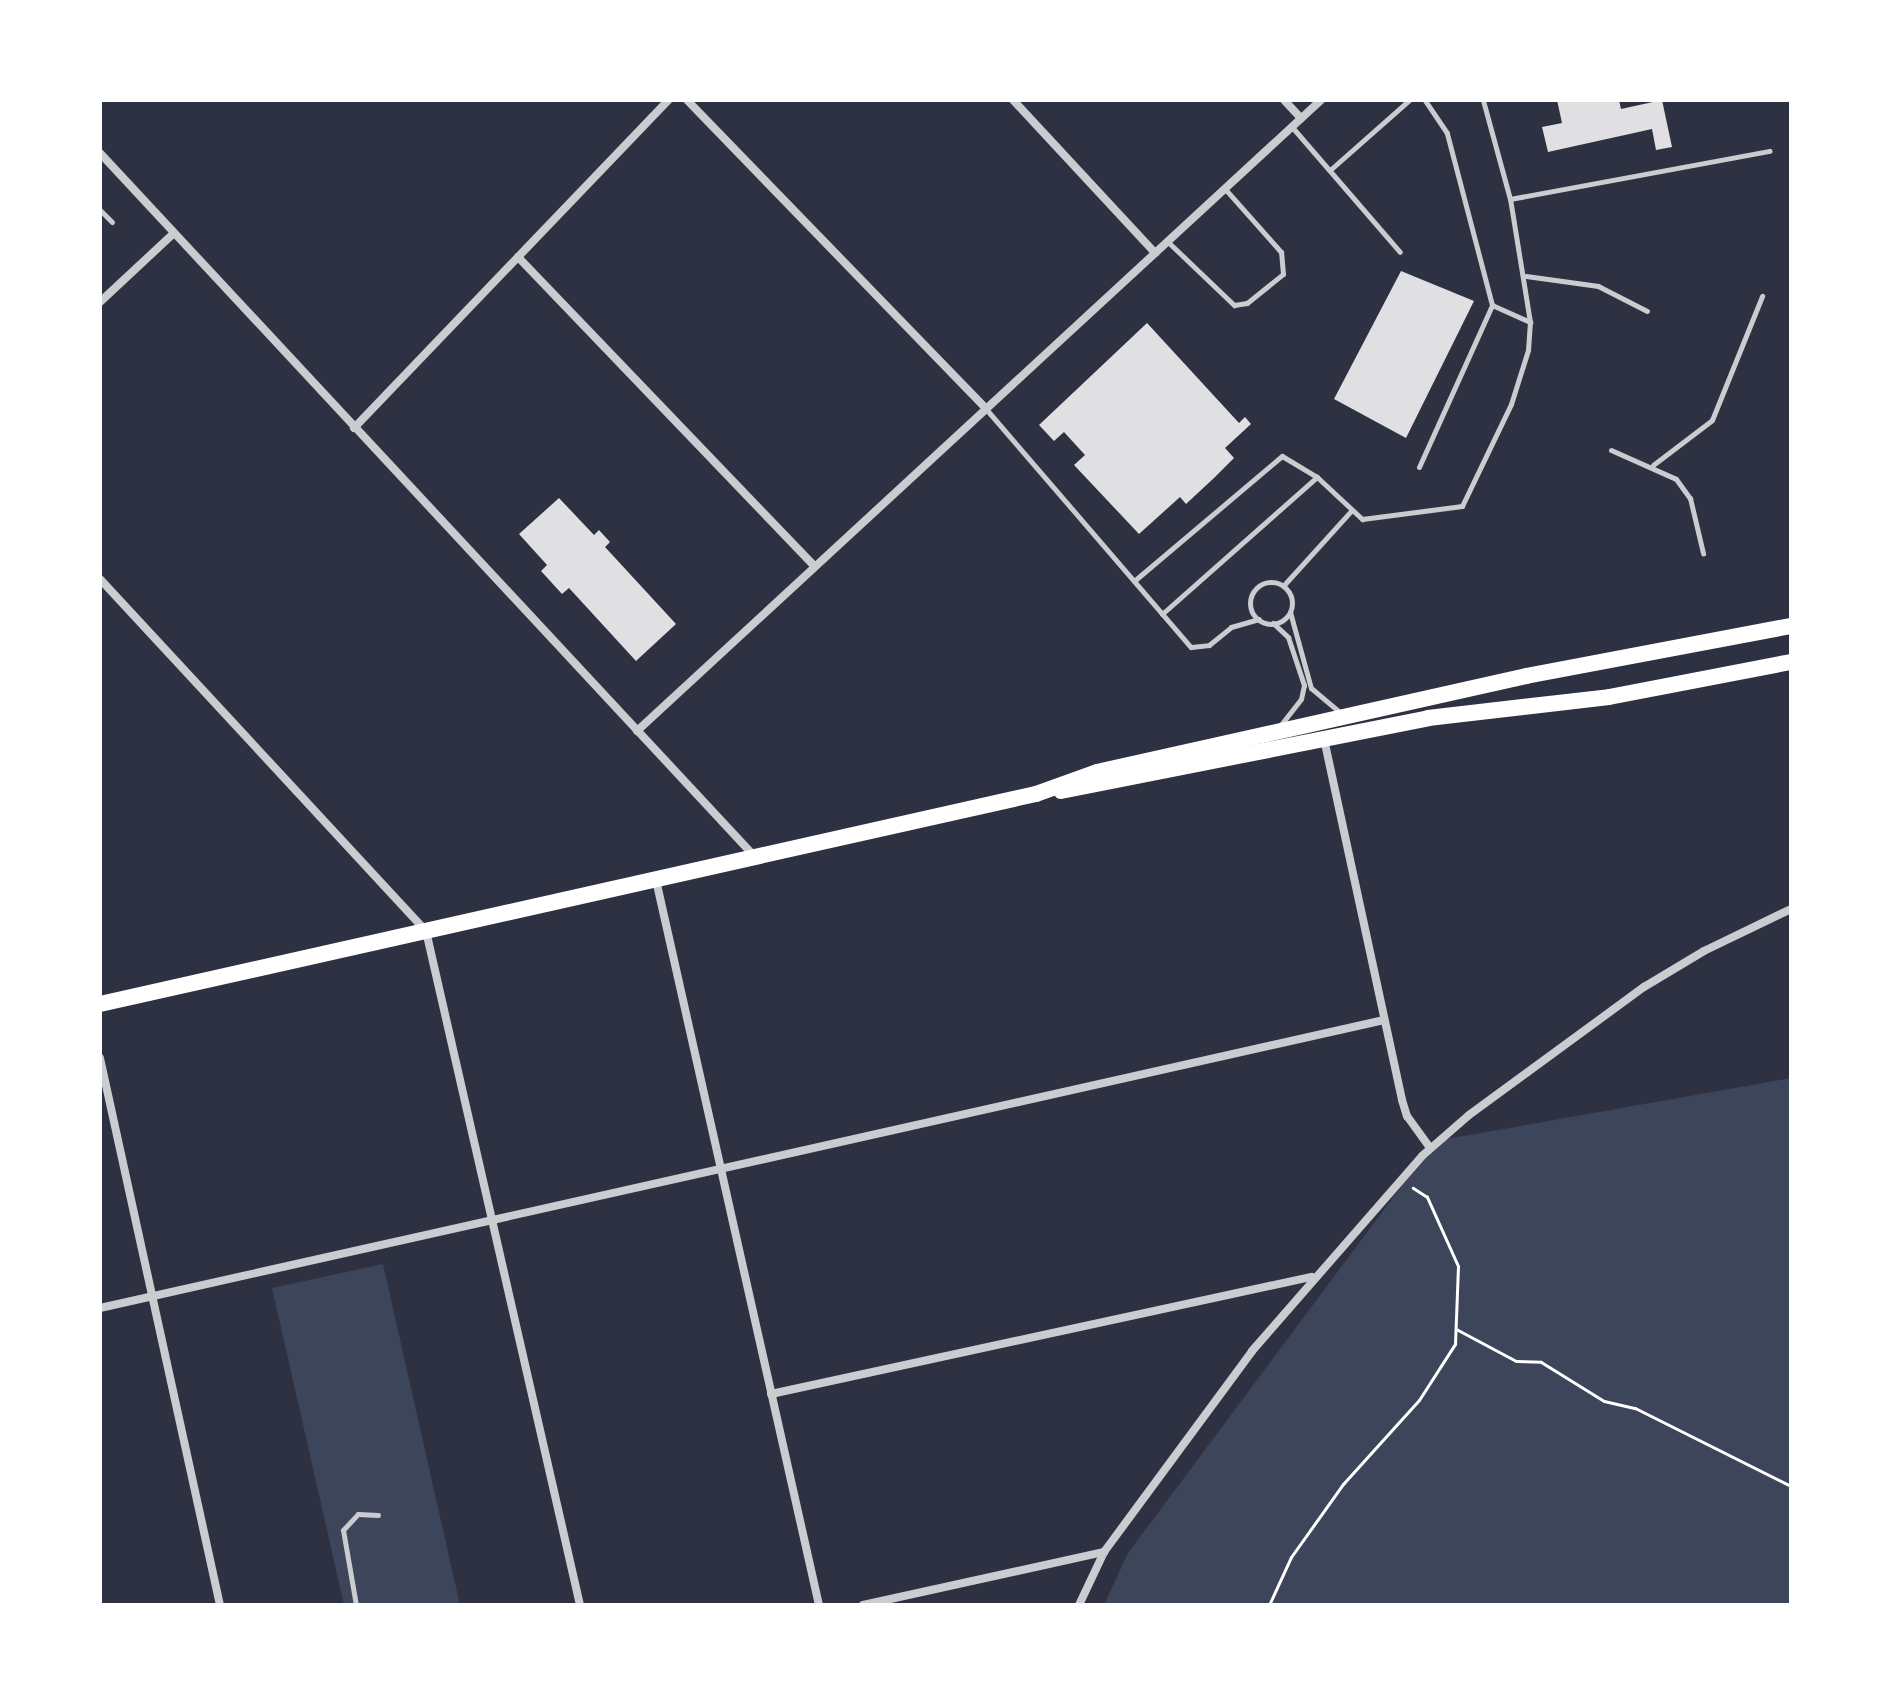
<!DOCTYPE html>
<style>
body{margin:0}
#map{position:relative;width:1891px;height:1705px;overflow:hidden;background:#2d3142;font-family:Arial,sans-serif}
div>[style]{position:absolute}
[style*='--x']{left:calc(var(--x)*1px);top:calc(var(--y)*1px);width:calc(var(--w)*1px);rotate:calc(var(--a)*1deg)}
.green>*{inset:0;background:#3c4559}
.building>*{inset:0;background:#e0e0e3}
.path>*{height:3px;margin:-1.5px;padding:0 1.5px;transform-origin:1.5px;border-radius:1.5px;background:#fff}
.service>*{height:5px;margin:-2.5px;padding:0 2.5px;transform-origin:2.5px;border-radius:2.5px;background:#caccd0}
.service>.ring{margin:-2.5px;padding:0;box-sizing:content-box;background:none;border:5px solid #caccd0;border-radius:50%}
.minor>*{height:8px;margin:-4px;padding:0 4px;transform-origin:4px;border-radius:4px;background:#caccd0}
.primary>*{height:16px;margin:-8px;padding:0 8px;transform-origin:8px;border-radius:8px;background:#fff}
span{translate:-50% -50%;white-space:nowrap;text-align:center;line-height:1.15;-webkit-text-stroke:6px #fff;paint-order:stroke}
.frame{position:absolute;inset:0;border:102px solid #fff;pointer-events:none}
</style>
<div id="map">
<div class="green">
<div style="clip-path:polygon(1791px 1078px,1791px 1605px,1104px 1605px,1128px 1553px,1435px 1141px)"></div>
<div style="clip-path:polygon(383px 1264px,460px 1605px,344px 1605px,272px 1288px)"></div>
</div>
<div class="building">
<div style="clip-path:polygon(1557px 100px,1619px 100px,1621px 109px,1662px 100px,1672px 147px,1656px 150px,1652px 129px,1548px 152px,1542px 127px,1562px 123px)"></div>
<div style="clip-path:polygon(1401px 271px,1474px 301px,1406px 438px,1334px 399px)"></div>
<div style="clip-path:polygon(1147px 323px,1239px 423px,1245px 417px,1251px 424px,1225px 448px,1234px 458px,1214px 478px,1186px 504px,1180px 497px,1139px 534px,1074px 465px,1085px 455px,1064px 432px,1054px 441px,1039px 425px)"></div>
<div style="clip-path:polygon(559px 498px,594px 535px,599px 530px,610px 542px,605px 547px,676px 624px,636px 661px,569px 588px,562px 594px,541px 571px,547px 565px,519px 534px)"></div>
</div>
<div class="path">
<div style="--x:1456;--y:1329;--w:68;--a:28.1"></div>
<div style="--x:1516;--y:1361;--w:25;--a:2"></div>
<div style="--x:1541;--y:1362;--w:74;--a:31.8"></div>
<div style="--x:1604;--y:1401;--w:32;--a:13"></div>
<div style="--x:1635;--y:1408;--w:174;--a:26.6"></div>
<div style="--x:1269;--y:1605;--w:53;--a:-65.4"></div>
<div style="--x:1291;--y:1557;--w:90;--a:-54.5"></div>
<div style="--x:1343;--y:1484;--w:113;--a:-47.9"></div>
<div style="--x:1419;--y:1400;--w:67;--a:-57.3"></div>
<div style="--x:1455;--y:1344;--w:78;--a:-87.8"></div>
<div style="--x:1458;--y:1266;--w:76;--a:-114.2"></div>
<div style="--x:1427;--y:1197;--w:17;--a:-147"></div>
</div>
<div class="service">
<div style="--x:1292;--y:127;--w:165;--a:49.2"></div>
<div style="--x:1330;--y:170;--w:106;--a:-41.5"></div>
<div style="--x:1510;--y:199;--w:264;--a:-10.5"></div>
<div style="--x:100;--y:210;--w:17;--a:45"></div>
<div style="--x:1167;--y:241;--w:93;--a:43.7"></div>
<div style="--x:1234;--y:305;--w:13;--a:-9"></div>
<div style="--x:1247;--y:303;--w:46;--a:-38.9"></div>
<div style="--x:1283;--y:274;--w:22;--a:-95"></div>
<div style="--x:1281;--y:252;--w:84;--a:-131.6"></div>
<div style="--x:1526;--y:276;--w:73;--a:7.9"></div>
<div style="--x:1598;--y:286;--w:55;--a:27"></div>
<div style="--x:1492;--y:305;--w:42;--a:24.1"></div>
<div style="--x:986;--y:409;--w:314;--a:49.3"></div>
<div style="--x:1191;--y:647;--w:18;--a:-6"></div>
<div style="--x:1209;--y:645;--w:28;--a:-39"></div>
<div style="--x:1231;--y:627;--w:29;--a:-16"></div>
<div style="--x:1611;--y:450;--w:71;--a:24"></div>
<div style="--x:1676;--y:479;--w:24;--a:54"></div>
<div style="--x:1690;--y:498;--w:57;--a:76.7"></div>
<div style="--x:1653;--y:465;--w:74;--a:-37.3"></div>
<div style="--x:1712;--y:420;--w:134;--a:-68"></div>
<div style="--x:1419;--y:467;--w:178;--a:-65.7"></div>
<div style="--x:1492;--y:305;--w:178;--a:-104.7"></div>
<div style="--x:1447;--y:133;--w:40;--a:-124"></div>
<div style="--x:1134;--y:581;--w:194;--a:-40.2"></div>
<div style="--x:1282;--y:456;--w:41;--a:31"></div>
<div style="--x:1317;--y:477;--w:62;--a:43"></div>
<div style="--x:1362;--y:519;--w:101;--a:-7.4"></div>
<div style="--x:1462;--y:506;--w:113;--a:-64.3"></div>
<div style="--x:1511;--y:404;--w:57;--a:-72.5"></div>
<div style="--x:1528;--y:350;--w:28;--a:-86"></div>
<div style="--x:1530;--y:322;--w:125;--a:-99.2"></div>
<div style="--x:1510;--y:199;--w:103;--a:-105.3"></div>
<div class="ring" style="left:1250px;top:582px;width:37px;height:37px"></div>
<div style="--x:1283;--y:586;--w:101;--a:-47.8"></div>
<div style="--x:1290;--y:612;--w:79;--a:74.6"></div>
<div style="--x:1311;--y:688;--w:39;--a:40"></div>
<div style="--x:1162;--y:614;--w:207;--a:-41.5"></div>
<div style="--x:1273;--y:623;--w:21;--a:43"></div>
<div style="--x:1288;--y:637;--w:51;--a:71.6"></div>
<div style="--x:1304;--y:685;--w:14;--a:102"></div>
<div style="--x:1301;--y:699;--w:34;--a:128"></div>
<div style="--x:356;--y:1605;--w:76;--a:-99.8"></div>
<div style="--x:343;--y:1530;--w:22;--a:-47"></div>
<div style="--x:358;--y:1514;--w:20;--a:3"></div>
</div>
<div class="minor">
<div style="--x:687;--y:100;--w:430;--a:45.9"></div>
<div style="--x:1013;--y:100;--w:209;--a:47.1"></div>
<div style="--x:1284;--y:100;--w:25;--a:47"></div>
<div style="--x:100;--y:153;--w:962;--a:47.06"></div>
<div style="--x:518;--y:257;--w:429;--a:46.2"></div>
<div style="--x:100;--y:302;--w:101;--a:-43"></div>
<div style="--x:354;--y:428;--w:454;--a:-46.2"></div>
<div style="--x:100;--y:579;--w:480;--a:47.2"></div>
<div style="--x:426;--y:931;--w:691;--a:77.13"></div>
<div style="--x:637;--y:731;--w:931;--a:-42.69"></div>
<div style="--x:1324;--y:739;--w:369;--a:77.8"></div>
<div style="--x:1402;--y:1100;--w:17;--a:73"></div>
<div style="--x:1407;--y:1116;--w:39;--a:54"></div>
<div style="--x:656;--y:880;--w:743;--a:77.33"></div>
<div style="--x:100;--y:1058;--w:560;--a:77.63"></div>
<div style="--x:100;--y:1308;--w:1316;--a:-12.64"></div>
<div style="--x:771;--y:1394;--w:553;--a:-12.23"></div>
<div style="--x:863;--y:1605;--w:247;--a:-12.4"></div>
<div style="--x:1079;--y:1605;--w:59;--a:-64.7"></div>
<div style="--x:1104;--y:1552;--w:250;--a:-53.6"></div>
<div style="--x:1252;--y:1351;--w:259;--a:-48.9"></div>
<div style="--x:1422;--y:1156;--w:62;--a:-41.1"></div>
<div style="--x:1469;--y:1115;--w:217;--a:-36.2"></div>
<div style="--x:1644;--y:987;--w:70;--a:-31"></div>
<div style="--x:1704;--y:951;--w:97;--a:-25.8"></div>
</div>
<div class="primary">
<div style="--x:1061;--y:791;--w:374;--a:-11.2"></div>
<div style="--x:1428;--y:718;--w:182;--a:-6.6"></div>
<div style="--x:1609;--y:697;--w:185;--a:-10.9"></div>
<div style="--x:100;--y:1004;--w:959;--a:-12.65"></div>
<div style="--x:1036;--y:794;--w:65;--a:-19.8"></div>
<div style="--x:1097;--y:772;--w:440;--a:-12.6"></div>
<div style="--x:1526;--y:676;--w:270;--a:-10.7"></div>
</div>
<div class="frame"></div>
</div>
